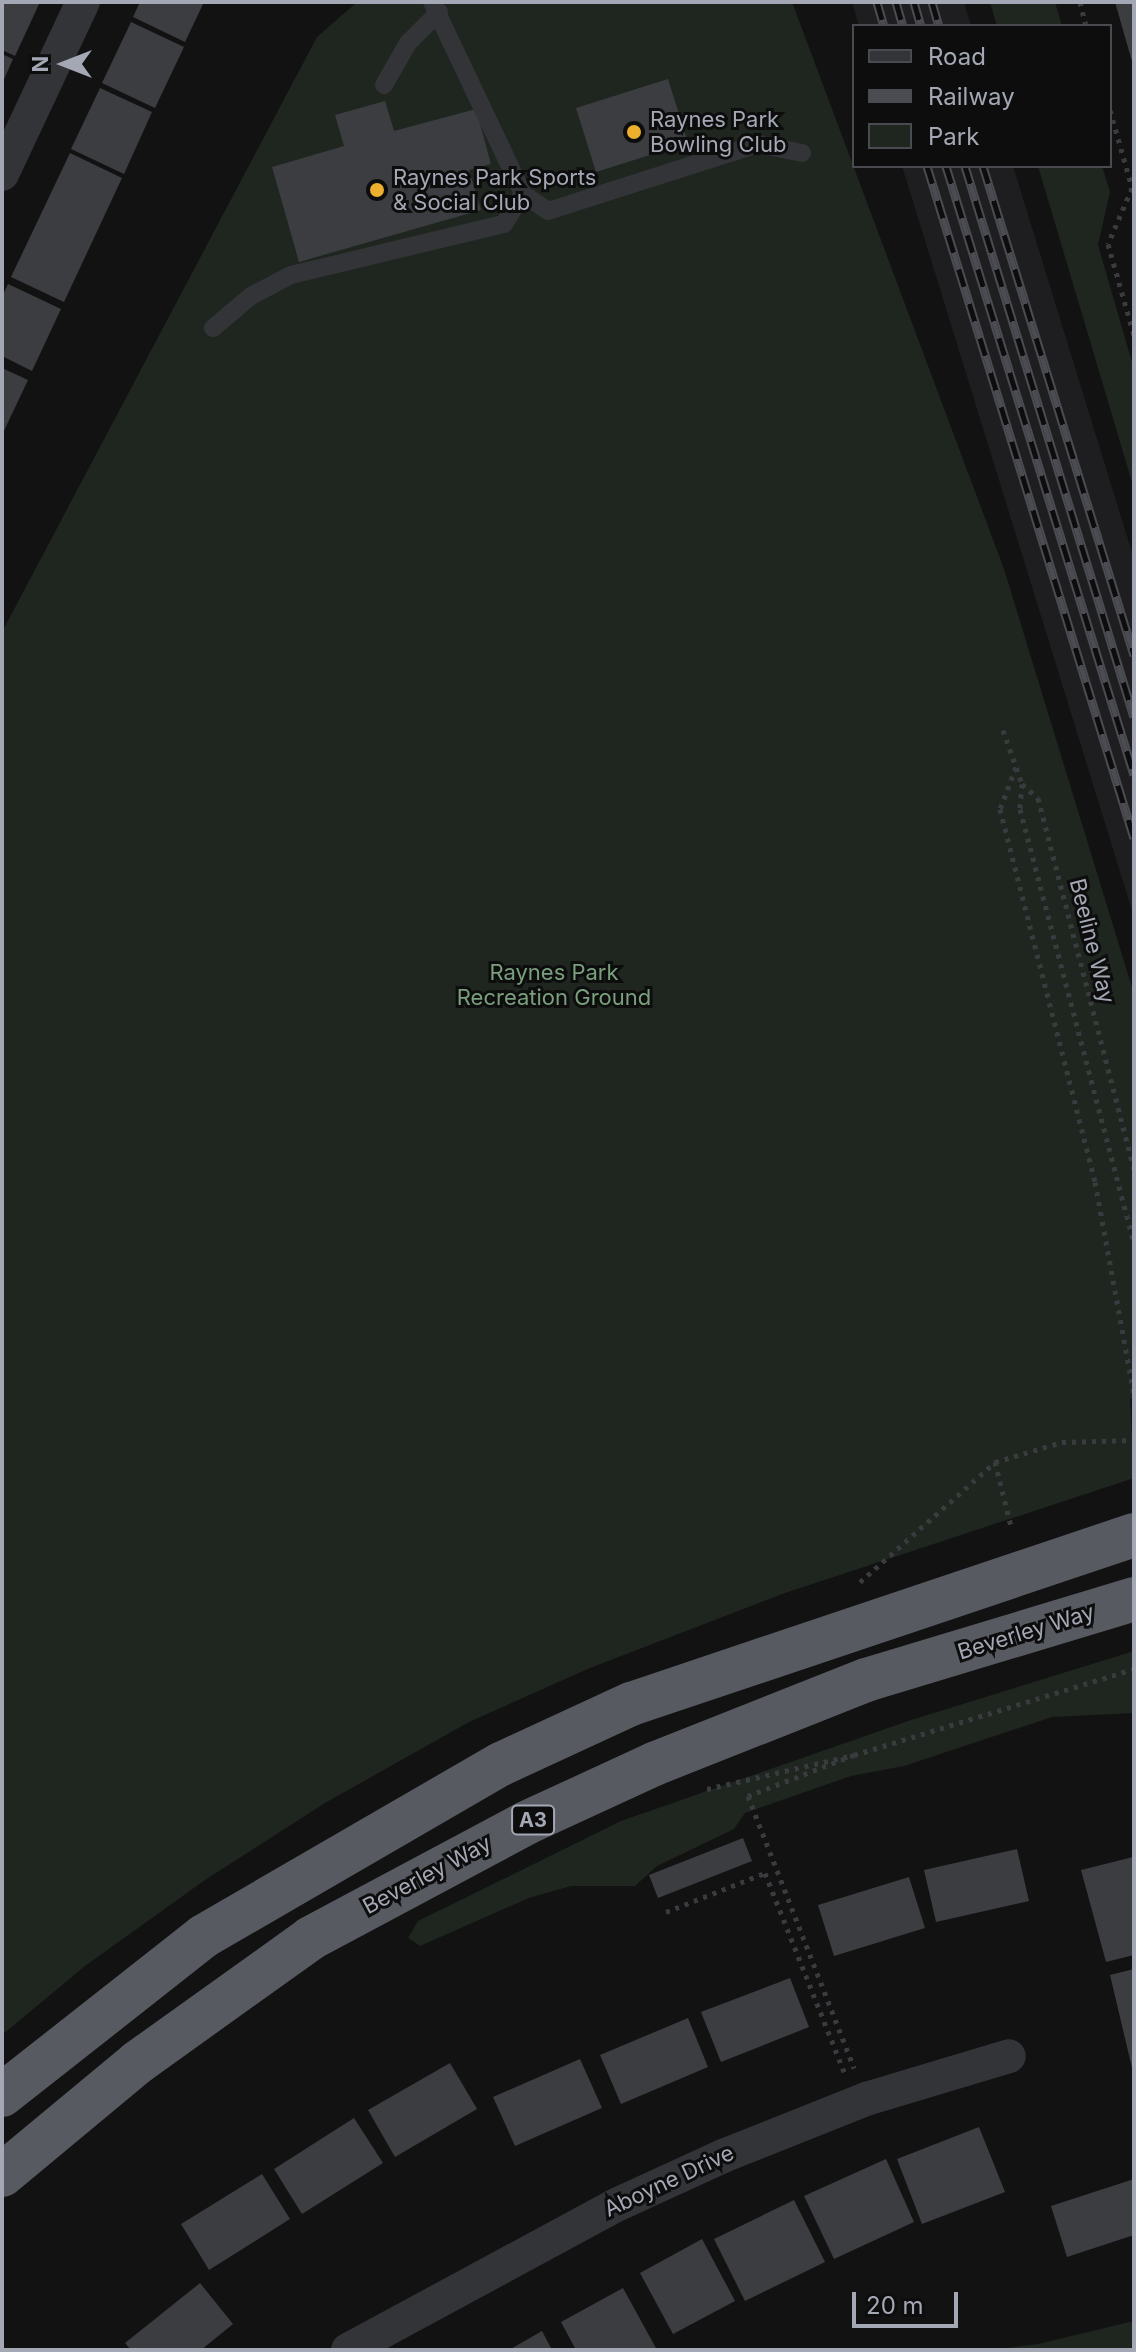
<!DOCTYPE html>
<style>
body{margin:0}
#map{position:relative;width:1136px;height:2352px;overflow:hidden;background:#121213;font-family:Inter,sans-serif}
div>[style]{position:absolute}
[style*='--x']{left:calc(var(--x)*1px);top:calc(var(--y)*1px);width:calc(var(--w)*1px);rotate:calc(var(--a)*1deg)}
.built>*{inset:0;background:#1e1e20}
.green>*{inset:0;background:#1e261f}
.building>*{inset:0;background:#3c3d40}
.path>*{height:5px;margin-top:-2.5px;transform-origin:0;background:repeating-linear-gradient(90deg,#393b3f 0 4px,transparent 0 10px)}
.service>*{height:18px;margin:-9px;padding:0 9px;transform-origin:9px;border-radius:9px;background:#333438}
.minor>*{height:34px;margin:-17px;padding:0 17px;transform-origin:17px;border-radius:17px;background:#333438}
.trunk>*{height:44px;margin:-22px;padding:0 22px;transform-origin:22px;border-radius:22px;background:#575a60}
.rail>*{height:9px;margin-top:-4.5px;transform-origin:0;background:repeating-linear-gradient(90deg,#0d0d0e 0 18px,#4a4c51 0 36px);box-sizing:border-box;border-block:2px solid #4a4c51}
.dots>*{width:22px;height:22px;translate:-50% -50%;box-sizing:border-box;border:4px solid #0d0d0e;border-radius:50%}
span{translate:-50% -50%;white-space:nowrap;text-align:center;line-height:1.15;-webkit-text-stroke:6px #0d0d0e;paint-order:stroke}
.shield-label span{padding:2px 6px;background:#0d0d0e;border:2px solid;border-radius:6px;-webkit-text-stroke-width:0}
.shield-label{font-size:20px;color:#a3a8b4;font-weight:700}
.poi-label{font-size:22px;color:#a3a8b4}
.left{translate:0 -50%;text-align:left}
.street-label{font-size:22px;color:#a3a8b4}
.park-label{font-size:22px;color:#7a9f7d}
.frame{position:absolute;inset:0;border:4px solid #a3a8b4;pointer-events:none}
.legend{position:absolute;left:852px;top:24px;width:260px;height:144px;box-sizing:border-box;background:#0d0d0e;border:2px solid #494b50;margin:0;padding:10px 14px;list-style:none;font-size:24px;color:#a3a8b4}
.legend li{display:flex;align-items:center;gap:16px;height:40px}
.legend b{width:40px;border:2px solid #494b50}
.north{position:absolute;left:24px;top:24px;width:80px;height:80px;-webkit-text-stroke:6px #0d0d0e;paint-order:stroke;rotate:270deg;font-size:22px;font-weight:700;line-height:32px;text-align:center;color:#a3a8b4}
.north::after{content:'';display:block;margin:auto;width:28px;height:36px;background:#a3a8b4;clip-path:polygon(50% 0,100% 100%,50% 72%,0 100%)}
.scale{position:absolute;left:852px;top:2292px;width:106px;height:36px;box-sizing:border-box;border:4px solid #a3a8b4;border-top:0;padding-left:10px;font-size:24px;line-height:28px;white-space:nowrap;color:#a3a8b4;-webkit-text-stroke:6px #0d0d0e;paint-order:stroke}
</style>
<div id="map">
<div class="built">
<div style="clip-path:polygon(852px 2px,964px 2px,971px 26px,859px 26px)"></div>
<div style="clip-path:polygon(902px 166px,1013px 166px,1134px 559px,1134px 917px)"></div>
</div>
<div class="green">
<div style="clip-path:polygon(357px 2px,792px 2px,1004px 569px,1134px 994px,1134px 1397px,1130px 1399px,1134px 1478px,785px 1593px,590px 1668px,469px 1722px,325px 1803px,205px 1880px,85px 1966px,2px 2035px,2px 632px,317px 37px)"></div>
<div style="clip-path:polygon(990px 2px,1055px 2px,1062px 26px,997px 26px)"></div>
<div style="clip-path:polygon(1038px 166px,1102px 166px,1110px 192px,1098px 245px,1134px 369px,1134px 489px)"></div>
<div style="clip-path:polygon(1134px 1651px,1134px 1713px,1052px 1717px,904px 1766px,851px 1776px,745px 1813px,734px 1829px,657px 1866px,635px 1886px,571px 1886px,529px 1898px,420px 1946px,408px 1938px,418px 1921px,621px 1821px,911px 1720px)"></div>
<div style="clip-path:polygon(1134px 2321px,1134px 2350px,990px 2350px,1038px 2344px)"></div>
</div>
<div class="building">
<div style="clip-path:polygon(2px 2px,40px 2px,15px 56px,2px 50px)"></div>
<div style="clip-path:polygon(140px 2px,204px 2px,185px 42px,133px 17px)"></div>
<div style="clip-path:polygon(1115px 2px,1134px 2px,1134px 65px,1133px 65px)"></div>
<div style="clip-path:polygon(131px 22px,184px 47px,155px 108px,102px 83px)"></div>
<div style="clip-path:polygon(2px 54px,13px 59px,2px 84px)"></div>
<div style="clip-path:polygon(668px 79px,688px 143px,596px 172px,576px 108px)"></div>
<div style="clip-path:polygon(100px 88px,152px 112px,124px 174px,71px 149px)"></div>
<div style="clip-path:polygon(385px 101px,394px 131px,476px 109px,491px 164px,469px 170px,481px 210px,299px 262px,272px 167px,344px 146px,335px 115px)"></div>
<div style="clip-path:polygon(70px 153px,122px 178px,64px 302px,11px 277px)"></div>
<div style="clip-path:polygon(8px 284px,61px 309px,32px 371px,2px 356px,2px 297px)"></div>
<div style="clip-path:polygon(2px 368px,28px 380px,2px 435px)"></div>
<div style="clip-path:polygon(743px 1838px,752px 1861px,658px 1898px,649px 1875px)"></div>
<div style="clip-path:polygon(1017px 1849px,1029px 1901px,936px 1922px,924px 1870px)"></div>
<div style="clip-path:polygon(1133px 1857px,1134px 1955px,1106px 1962px,1081px 1870px)"></div>
<div style="clip-path:polygon(909px 1877px,925px 1928px,834px 1956px,818px 1905px)"></div>
<div style="clip-path:polygon(1134px 1969px,1134px 2071px,1133px 2072px,1110px 1975px)"></div>
<div style="clip-path:polygon(790px 1978px,809px 2027px,721px 2062px,701px 2012px)"></div>
<div style="clip-path:polygon(688px 2018px,708px 2067px,621px 2104px,600px 2055px)"></div>
<div style="clip-path:polygon(580px 2059px,602px 2108px,515px 2146px,493px 2097px)"></div>
<div style="clip-path:polygon(450px 2063px,477px 2109px,395px 2157px,368px 2110px)"></div>
<div style="clip-path:polygon(354px 2118px,383px 2163px,302px 2214px,274px 2169px)"></div>
<div style="clip-path:polygon(979px 2127px,1005px 2192px,922px 2224px,897px 2159px)"></div>
<div style="clip-path:polygon(886px 2159px,914px 2222px,834px 2259px,804px 2196px)"></div>
<div style="clip-path:polygon(262px 2174px,290px 2219px,209px 2270px,181px 2224px)"></div>
<div style="clip-path:polygon(1134px 2179px,1134px 2235px,1067px 2257px,1051px 2206px)"></div>
<div style="clip-path:polygon(794px 2200px,825px 2262px,745px 2301px,714px 2239px)"></div>
<div style="clip-path:polygon(702px 2239px,735px 2301px,673px 2334px,640px 2273px)"></div>
<div style="clip-path:polygon(200px 2283px,233px 2324px,201px 2350px,131px 2350px,125px 2343px)"></div>
<div style="clip-path:polygon(623px 2288px,657px 2350px,576px 2350px,561px 2322px)"></div>
<div style="clip-path:polygon(542px 2331px,552px 2350px,509px 2350px)"></div>
</div>
<div class="path">
<div style="--x:1080;--y:2;--w:25;--a:76"></div>
<div style="--x:1110;--y:110;--w:81;--a:74.2"></div>
<div style="--x:1132;--y:188;--w:61;--a:113.2"></div>
<div style="--x:1108;--y:244;--w:95;--a:74.1"></div>
<div style="--x:1003;--y:730;--w:57;--a:70.6"></div>
<div style="--x:1022;--y:784;--w:21;--a:41"></div>
<div style="--x:1038;--y:798;--w:383;--a:75.5"></div>
<div style="--x:1016;--y:767;--w:45;--a:110.9"></div>
<div style="--x:1000;--y:809;--w:385;--a:75.7"></div>
<div style="--x:1095;--y:1182;--w:216;--a:79.6"></div>
<div style="--x:1022;--y:784;--w:25;--a:95"></div>
<div style="--x:1020;--y:809;--w:449;--a:75.3"></div>
<div style="--x:995;--y:1462;--w:70;--a:76"></div>
<div style="--x:860;--y:1582;--w:181;--a:-41.6"></div>
<div style="--x:995;--y:1462;--w:70;--a:-16.6"></div>
<div style="--x:1062;--y:1442;--w:72;--a:-1.6"></div>
<div style="--x:854;--y:1755;--w:293;--a:-17.1"></div>
<div style="--x:707;--y:1789;--w:151;--a:-13"></div>
<div style="--x:854;--y:1755;--w:114;--a:158.9"></div>
<div style="--x:748;--y:1796;--w:292;--a:68.7"></div>
<div style="--x:666;--y:1912;--w:106;--a:-21.5"></div>
<div style="--x:765;--y:1873;--w:214;--a:68.3"></div>
</div>
<div class="service">
<div style="--x:432;--y:2;--w:212;--a:64.6"></div>
<div style="--x:523;--y:194;--w:30;--a:34"></div>
<div style="--x:548;--y:211;--w:220;--a:-17.7"></div>
<div style="--x:758;--y:144;--w:45;--a:11.6"></div>
<div style="--x:384;--y:85;--w:48;--a:-60.3"></div>
<div style="--x:408;--y:43;--w:44;--a:-45"></div>
<div style="--x:213;--y:328;--w:50;--a:-40.1"></div>
<div style="--x:251;--y:296;--w:45;--a:-27.7"></div>
<div style="--x:291;--y:275;--w:219;--a:-13.5"></div>
<div style="--x:504;--y:224;--w:36;--a:-58"></div>
</div>
<div class="minor">
<div style="--x:2;--y:174;--w:190;--a:-64.8"></div>
<div style="--x:348;--y:2350;--w:302;--a:-28.4"></div>
<div style="--x:614;--y:2206;--w:120;--a:-24.6"></div>
<div style="--x:723;--y:2156;--w:154;--a:-21.7"></div>
<div style="--x:866;--y:2099;--w:149;--a:-16.7"></div>
</div>
<div class="trunk">
<div style="--x:2;--y:2095;--w:257;--a:-38.2"></div>
<div style="--x:204;--y:1936;--w:343;--a:-30.1"></div>
<div style="--x:501;--y:1764;--w:143;--a:-24.8"></div>
<div style="--x:631;--y:1704;--w:531;--a:-18.57"></div>
<div style="--x:2;--y:2175;--w:177;--a:-39.7"></div>
<div style="--x:138;--y:2062;--w:213;--a:-35.6"></div>
<div style="--x:311;--y:1938;--w:244;--a:-28.1"></div>
<div style="--x:526;--y:1823;--w:141;--a:-24.7"></div>
<div style="--x:654;--y:1764;--w:228;--a:-21.6"></div>
<div style="--x:866;--y:1680;--w:280;--a:-16.8"></div>
</div>
<div class="rail">
<div style="--x:877;--y:2;--w:25;--a:74"></div>
<div style="--x:896;--y:2;--w:25;--a:74"></div>
<div style="--x:914;--y:2;--w:25;--a:74"></div>
<div style="--x:932;--y:2;--w:25;--a:74"></div>
<div style="--x:927;--y:166;--w:703;--a:72.88"></div>
<div style="--x:946;--y:166;--w:637;--a:72.84"></div>
<div style="--x:965;--y:166;--w:576;--a:72.95"></div>
<div style="--x:983;--y:166;--w:512;--a:72.84"></div>
</div>
<div class="dots">
<div style="left:634px;top:132px;background:#eeae2e"></div>
<div style="left:377px;top:190px;background:#eeae2e"></div>
</div>
<div class="shield-label">
<span style="left:533px;top:1820px">A3</span>
</div>
<div class="poi-label">
<span class="left" style="left:650px;top:132px">Raynes Park<br>Bowling Club</span>
<span class="left" style="left:393px;top:190px">Raynes Park Sports<br>&amp; Social Club</span>
</div>
<div class="street-label">
<span style="left:1092px;top:941px;rotate:76deg">Beeline Way</span>
<span style="left:1026px;top:1632px;rotate:-17deg">Beverley Way</span>
<span style="left:427px;top:1875px;rotate:-28deg">Beverley Way</span>
<span style="left:669px;top:2181px;rotate:-25deg">Aboyne Drive</span>
</div>
<div class="park-label">
<span style="left:554px;top:985px">Raynes Park<br>Recreation Ground</span>
</div>
<div class="frame"></div>
<ul class="legend">
<li><b style="height:10px;background:#333438"></b>Road</li>
<li><b style="height:10px;background:#4a4c51"></b>Railway</li>
<li><b style="height:22px;background:#1e261f"></b>Park</li>
</ul>
<div class="north">N</div>
<div class="scale">20 m</div>
</div>
